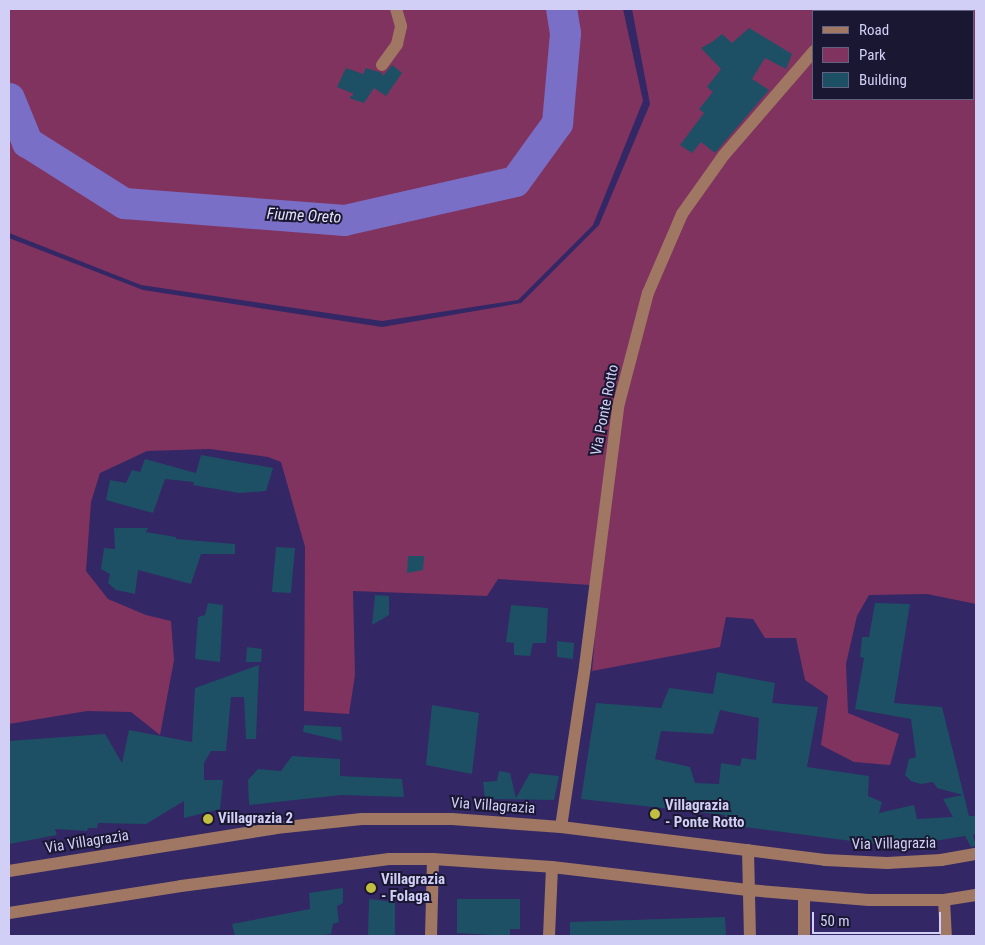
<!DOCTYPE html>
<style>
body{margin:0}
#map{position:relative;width:985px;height:945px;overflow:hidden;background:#332765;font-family:"Roboto Condensed",sans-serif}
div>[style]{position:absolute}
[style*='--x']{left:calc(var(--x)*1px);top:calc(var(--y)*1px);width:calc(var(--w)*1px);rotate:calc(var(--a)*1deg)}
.green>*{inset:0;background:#80335f}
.river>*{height:31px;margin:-15.5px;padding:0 15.5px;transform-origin:15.5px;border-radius:15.5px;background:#7a6fc6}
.building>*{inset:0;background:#1d5064}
.minor>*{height:12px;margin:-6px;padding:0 6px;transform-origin:6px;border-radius:6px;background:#9f7763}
.dots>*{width:14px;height:14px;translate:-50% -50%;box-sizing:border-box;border:2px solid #1a1732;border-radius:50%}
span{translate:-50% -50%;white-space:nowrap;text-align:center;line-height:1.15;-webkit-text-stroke:4px #1a1732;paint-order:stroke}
.street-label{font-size:15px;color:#d1cff5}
.poi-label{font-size:15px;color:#d1cff5;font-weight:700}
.left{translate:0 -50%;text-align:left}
.water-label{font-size:16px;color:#e2e1f8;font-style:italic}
.frame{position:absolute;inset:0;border:10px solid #d1cff5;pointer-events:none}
.legend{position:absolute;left:812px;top:10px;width:162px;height:90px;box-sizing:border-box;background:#1a1732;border:1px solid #636180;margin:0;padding:6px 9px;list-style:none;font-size:15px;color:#d1cff5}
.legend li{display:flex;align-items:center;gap:10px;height:25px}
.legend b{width:25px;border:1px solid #636180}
.scale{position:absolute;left:812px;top:912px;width:129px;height:22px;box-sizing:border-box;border:2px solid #d1cff5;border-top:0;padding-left:6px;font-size:15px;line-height:18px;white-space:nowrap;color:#d1cff5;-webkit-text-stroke:4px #1a1732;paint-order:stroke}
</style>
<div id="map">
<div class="green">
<div style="clip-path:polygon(9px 9px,623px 9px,643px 101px,593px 225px,518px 300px,382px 321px,141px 285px,9px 233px)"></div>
<div style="clip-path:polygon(evenodd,632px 9px,976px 9px,976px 604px,927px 594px,869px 595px,857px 616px,846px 664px,848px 713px,899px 734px,890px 765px,854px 762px,821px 745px,828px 696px,805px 680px,796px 638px,765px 638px,753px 619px,726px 617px,720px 647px,592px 671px,598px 600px,590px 585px,498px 579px,487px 596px,353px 591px,355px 675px,349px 714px,304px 711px,305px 547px,281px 462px,268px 457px,210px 449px,147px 451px,100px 473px,91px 502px,86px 571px,108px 599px,146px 615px,171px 621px,174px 660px,160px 735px,131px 712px,87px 711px,9px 724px,9px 238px,143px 290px,382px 327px,521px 303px,599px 225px,650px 104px,632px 9px,814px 11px,974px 11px,974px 99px,814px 99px,814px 11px)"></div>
</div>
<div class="river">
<div style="--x:9;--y:98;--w:48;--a:67.8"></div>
<div style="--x:27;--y:142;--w:115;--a:32.2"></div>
<div style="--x:124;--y:203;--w:221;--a:4.4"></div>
<div style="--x:344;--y:220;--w:175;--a:-12.8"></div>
<div style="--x:515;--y:181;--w:72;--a:-54.1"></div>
<div style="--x:557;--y:123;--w:90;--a:-84.9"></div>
<div style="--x:565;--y:33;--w:24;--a:-99"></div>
</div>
<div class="building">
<div style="clip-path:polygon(749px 28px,792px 54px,786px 69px,765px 58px,752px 79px,769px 90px,715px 153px,701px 142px,692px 153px,680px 145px,704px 113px,699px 109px,713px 92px,707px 87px,721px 69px,701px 48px,712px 42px,722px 34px,732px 43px)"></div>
<div style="clip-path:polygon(392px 65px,402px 73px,386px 96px,374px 88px,364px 103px,349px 98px,354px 94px,337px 87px,346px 68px,363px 74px,366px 68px,382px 73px,383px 76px)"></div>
<div style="clip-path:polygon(201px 455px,273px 468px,266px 491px,239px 493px,193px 485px,194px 482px,165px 479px,153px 513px,106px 500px,110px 480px,126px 483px,132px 470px,140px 472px,145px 459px,196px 473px)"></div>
<div style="clip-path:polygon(114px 528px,148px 528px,146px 532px,176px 537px,176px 539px,235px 544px,235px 554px,201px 554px,191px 584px,138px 570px,135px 594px,116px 590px,108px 583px,110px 574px,101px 569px,104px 548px,115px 549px)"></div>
<div style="clip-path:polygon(276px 547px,295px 548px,291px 593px,272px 592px)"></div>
<div style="clip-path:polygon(408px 556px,424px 556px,423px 570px,407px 573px)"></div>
<div style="clip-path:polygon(375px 595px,389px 596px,389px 615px,372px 625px)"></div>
<div style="clip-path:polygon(208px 603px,223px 605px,220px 662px,195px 659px,198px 617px,205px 615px)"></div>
<div style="clip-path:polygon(evenodd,875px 603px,910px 604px,894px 703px,942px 707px,969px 816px,976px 816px,976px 834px,973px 835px,976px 846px,971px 847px,965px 836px,897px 847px,744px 827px,743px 829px,724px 825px,725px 815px,581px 799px,596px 703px,661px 708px,669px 688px,713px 694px,717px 672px,775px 683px,772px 703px,818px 707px,807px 767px,869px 776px,868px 796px,882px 802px,879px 813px,914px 805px,917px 819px,953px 817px,943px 799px,963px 795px,937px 788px,933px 782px,921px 784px,911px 781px,905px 775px,909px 759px,916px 757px,911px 719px,855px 709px,864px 658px,860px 657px,862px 637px,869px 637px,875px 603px,720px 710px,759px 718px,756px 760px,742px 758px,740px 766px,721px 763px,719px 784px,695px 783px,690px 767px,655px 759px,661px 731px,713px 734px,720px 710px)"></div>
<div style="clip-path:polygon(511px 605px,548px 608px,546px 643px,533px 643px,530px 656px,514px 655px,514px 643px,506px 642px)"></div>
<div style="clip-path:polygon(557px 641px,574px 643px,573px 659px,557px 657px)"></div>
<div style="clip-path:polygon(247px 647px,262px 649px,261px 662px,246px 662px)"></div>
<div style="clip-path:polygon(259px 665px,256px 739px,246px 739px,244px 697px,231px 697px,226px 751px,211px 751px,204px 763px,204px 780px,223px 780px,220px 809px,184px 818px,184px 801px,146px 824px,98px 823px,97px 828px,88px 828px,87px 831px,55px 829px,57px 835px,9px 844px,9px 741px,105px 734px,122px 763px,129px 730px,192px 742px,195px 688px)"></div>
<div style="clip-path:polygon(432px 705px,479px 713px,472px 774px,426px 765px)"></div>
<div style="clip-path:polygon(304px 725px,341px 727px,342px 741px,303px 732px)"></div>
<div style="clip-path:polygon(292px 756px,340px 759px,340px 776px,402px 779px,404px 797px,341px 795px,249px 805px,248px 780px,258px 769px,281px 771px)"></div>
<div style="clip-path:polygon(499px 771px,510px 773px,516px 798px,530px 773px,559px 776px,554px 800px,485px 799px,483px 782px,497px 781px)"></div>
<div style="clip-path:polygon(343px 888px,343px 903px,337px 906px,339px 922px,333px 924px,331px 934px,315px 936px,235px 936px,232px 924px,310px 909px,309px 893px)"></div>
<div style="clip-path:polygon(369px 899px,395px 902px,395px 936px,368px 936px)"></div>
<div style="clip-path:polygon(457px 899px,520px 899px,520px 929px,510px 929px,510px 936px,457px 933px)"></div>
<div style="clip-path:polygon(725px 917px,726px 936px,570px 936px,570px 922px)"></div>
</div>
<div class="minor">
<div style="--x:823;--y:11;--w:2;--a:-63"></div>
<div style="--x:382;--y:65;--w:26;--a:-54"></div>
<div style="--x:397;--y:44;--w:18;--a:-77"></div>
<div style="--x:401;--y:26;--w:18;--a:-106"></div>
<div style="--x:561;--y:827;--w:163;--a:-81.5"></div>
<div style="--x:585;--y:666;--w:261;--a:-82.7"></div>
<div style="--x:618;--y:407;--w:118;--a:-75.3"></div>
<div style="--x:648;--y:293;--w:86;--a:-66.7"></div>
<div style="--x:682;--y:214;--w:72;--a:-54.6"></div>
<div style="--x:724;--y:155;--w:138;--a:-49.1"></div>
<div style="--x:748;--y:850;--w:86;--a:88.7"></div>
<div style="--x:9;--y:871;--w:270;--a:-9.1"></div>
<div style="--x:276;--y:828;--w:86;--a:-6"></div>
<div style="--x:362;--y:819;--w:90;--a:0"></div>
<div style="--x:452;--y:819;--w:109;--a:4.2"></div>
<div style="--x:561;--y:827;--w:266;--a:7.1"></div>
<div style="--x:825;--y:860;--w:62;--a:2.8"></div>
<div style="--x:887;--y:863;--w:54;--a:-3.2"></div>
<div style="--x:941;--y:860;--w:36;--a:-10"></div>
<div style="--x:804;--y:895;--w:41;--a:90"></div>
<div style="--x:944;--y:900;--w:36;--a:87"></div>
<div style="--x:9;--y:913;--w:174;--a:-8.9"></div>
<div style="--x:181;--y:886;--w:210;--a:-7.4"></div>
<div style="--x:389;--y:859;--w:44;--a:0"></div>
<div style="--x:433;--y:859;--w:119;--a:3.8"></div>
<div style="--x:552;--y:867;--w:197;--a:6.7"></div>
<div style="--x:748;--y:890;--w:121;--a:4.7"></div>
<div style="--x:869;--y:900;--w:75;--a:0"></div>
<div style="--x:944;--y:900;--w:32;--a:-9"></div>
<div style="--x:431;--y:936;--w:77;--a:-88.5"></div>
<div style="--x:549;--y:936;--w:69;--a:-87.5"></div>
</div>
<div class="dots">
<div style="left:655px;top:814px;background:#c1be40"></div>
<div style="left:208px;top:819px;background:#c1be40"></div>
<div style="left:371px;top:888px;background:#c1be40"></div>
</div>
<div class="street-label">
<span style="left:605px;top:410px;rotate:-79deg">Via Ponte Rotto</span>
<span style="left:493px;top:806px;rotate:4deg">Via Villagrazia</span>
<span style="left:87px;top:842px;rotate:-9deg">Via Villagrazia</span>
<span style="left:894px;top:844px;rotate:-1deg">Via Villagrazia</span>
</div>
<div class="poi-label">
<span class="left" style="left:665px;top:814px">Villagrazia<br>- Ponte Rotto</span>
<span class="left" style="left:218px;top:819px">Villagrazia 2</span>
<span class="left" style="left:381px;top:888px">Villagrazia<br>- Folaga</span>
</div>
<div class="water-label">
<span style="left:304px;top:216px;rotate:3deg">Fiume Oreto</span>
</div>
<div class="frame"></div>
<ul class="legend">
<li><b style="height:6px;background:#9f7763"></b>Road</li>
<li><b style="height:14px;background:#80335f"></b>Park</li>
<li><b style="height:14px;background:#1d5064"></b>Building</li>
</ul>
<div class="scale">50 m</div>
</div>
